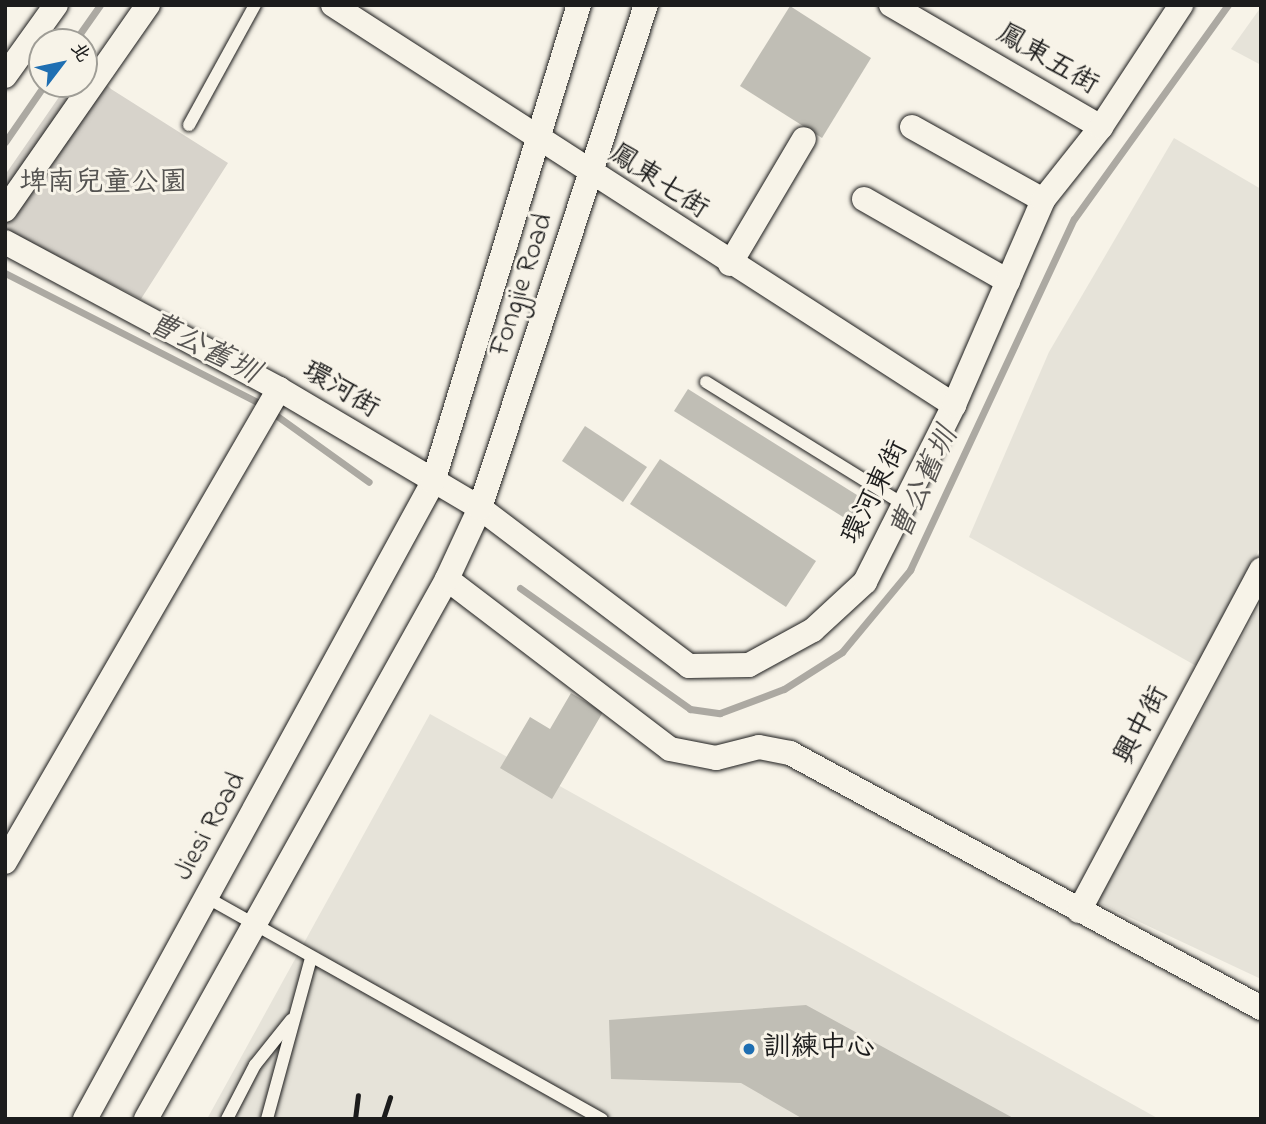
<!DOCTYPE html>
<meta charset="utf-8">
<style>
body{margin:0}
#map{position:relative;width:1266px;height:1124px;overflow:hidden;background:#f7f3e8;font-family:"Indie Flower","LXGW WenKai TC",sans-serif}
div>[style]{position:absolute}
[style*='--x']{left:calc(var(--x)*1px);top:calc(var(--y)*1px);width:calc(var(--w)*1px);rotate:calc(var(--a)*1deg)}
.built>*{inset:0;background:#e6e3d9}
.green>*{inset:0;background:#d7d3cb}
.stream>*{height:7px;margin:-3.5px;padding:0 3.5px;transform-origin:3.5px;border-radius:3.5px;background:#aca9a2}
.building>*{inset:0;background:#c0beb5}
.roads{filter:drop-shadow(0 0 2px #1c1c1c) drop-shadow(0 0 2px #1c1c1c)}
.lane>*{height:12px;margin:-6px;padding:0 6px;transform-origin:6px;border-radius:6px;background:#f7f3e8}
.street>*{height:24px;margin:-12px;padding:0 12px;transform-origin:12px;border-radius:12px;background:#f7f3e8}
.rail>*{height:5px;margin:-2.5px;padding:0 2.5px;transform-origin:2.5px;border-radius:2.5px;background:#1c1c1c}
.dots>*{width:19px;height:19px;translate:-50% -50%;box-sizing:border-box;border:4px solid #f7f3e8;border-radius:50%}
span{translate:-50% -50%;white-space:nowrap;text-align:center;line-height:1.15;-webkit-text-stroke:6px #f7f3e8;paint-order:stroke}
.street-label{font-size:28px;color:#1c1c1c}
.park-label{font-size:28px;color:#545351}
.poi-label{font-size:28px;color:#1c1c1c}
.left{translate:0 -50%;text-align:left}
.water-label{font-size:30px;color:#565452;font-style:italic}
.frame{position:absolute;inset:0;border:7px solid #1c1c1c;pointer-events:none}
.north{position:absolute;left:28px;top:28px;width:70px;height:70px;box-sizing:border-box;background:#f7f3e8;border:2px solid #9f9d96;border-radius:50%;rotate:58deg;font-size:19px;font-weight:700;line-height:28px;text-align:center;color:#1c1c1c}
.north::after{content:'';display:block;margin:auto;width:24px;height:32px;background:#1f6fb2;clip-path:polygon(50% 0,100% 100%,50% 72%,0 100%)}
</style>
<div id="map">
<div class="built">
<div style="clip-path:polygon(1261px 7px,1261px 65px,1231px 49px)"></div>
<div style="clip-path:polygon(1174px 138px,1261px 189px,1261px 546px,1198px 667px,969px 537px,1049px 352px)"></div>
<div style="clip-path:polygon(1261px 603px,1261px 979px,1097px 902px)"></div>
<div style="clip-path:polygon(430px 714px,1159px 1119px,207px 1119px)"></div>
</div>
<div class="green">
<div style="clip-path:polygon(84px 61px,111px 89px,228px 163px,141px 299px,5px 230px,5px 175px,68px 84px,84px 84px)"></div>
</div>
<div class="stream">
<div style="--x:74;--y:42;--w:45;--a:-54.9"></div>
<div style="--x:5;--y:142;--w:70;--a:-55.4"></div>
<div style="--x:5;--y:273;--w:285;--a:27.1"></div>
<div style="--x:259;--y:403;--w:135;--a:35.7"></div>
<div style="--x:520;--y:588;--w:209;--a:35.4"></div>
<div style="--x:690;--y:709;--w:30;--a:8"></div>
<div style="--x:720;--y:713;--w:68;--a:-20.6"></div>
<div style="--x:784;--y:689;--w:69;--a:-32.5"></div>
<div style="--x:842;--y:652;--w:107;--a:-50.3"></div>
<div style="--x:910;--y:570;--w:387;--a:-65"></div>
<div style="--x:1074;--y:219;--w:264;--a:-54.3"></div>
</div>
<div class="building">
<div style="clip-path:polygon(790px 6px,871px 58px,822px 138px,740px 86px)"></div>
<div style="clip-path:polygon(688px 389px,865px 500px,851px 522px,674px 411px)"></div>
<div style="clip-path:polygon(585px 426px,647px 467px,623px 502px,562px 461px)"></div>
<div style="clip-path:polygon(660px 459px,816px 561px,786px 607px,630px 504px)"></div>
<div style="clip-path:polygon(571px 693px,603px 712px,552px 799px,500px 768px,530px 717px,550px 729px)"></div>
<div style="clip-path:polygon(806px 1005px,1015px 1119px,803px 1119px,741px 1083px,611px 1079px,609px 1020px)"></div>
</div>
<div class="roads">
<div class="lane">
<div style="--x:189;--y:125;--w:137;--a:-61.2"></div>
<div style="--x:706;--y:382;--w:233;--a:31.8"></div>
<div style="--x:206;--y:897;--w:454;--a:29.3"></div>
<div style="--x:227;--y:1119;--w:61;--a:-62.6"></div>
<div style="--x:255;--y:1065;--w:58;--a:-51.3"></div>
<div style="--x:267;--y:1119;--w:167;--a:-74.7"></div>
</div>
<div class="street">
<div style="--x:333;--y:5;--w:739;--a:32.79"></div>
<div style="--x:891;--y:5;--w:243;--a:30.2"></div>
<div style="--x:5;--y:76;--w:87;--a:-54.3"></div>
<div style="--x:912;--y:127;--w:150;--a:29.1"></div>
<div style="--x:864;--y:199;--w:166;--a:29.7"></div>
<div style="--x:5;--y:210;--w:250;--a:-55.1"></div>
<div style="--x:5;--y:242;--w:311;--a:28.2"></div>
<div style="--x:279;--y:389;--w:234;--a:30.6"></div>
<div style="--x:480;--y:508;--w:262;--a:37.1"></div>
<div style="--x:689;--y:666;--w:60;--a:-1"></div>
<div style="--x:749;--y:665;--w:73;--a:-28.7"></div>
<div style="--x:813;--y:630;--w:71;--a:-42.7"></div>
<div style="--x:865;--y:582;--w:198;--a:-63.3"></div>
<div style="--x:954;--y:405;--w:223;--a:-66.5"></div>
<div style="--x:1043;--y:200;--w:93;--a:-51.5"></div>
<div style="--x:1101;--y:127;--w:146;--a:-56.7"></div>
<div style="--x:730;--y:264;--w:145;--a:-59.4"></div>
<div style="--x:447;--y:579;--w:280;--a:37.3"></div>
<div style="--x:670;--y:749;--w:47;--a:11.1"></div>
<div style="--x:716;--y:758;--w:44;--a:-14.3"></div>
<div style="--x:759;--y:747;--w:32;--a:11"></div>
<div style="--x:790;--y:753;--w:536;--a:28.43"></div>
<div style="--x:5;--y:862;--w:547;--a:-59.92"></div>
<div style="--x:1079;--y:911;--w:387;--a:-61.9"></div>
<div style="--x:85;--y:1119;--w:726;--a:-61.35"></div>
<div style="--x:433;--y:482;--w:499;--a:-73"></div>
<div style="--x:146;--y:1119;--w:618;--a:-60.86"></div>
<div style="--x:447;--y:579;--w:78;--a:-65.1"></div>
<div style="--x:480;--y:508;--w:530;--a:-71.74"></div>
</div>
</div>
<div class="rail">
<div style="--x:355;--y:1119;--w:24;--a:-83"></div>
<div style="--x:383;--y:1119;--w:23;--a:-72"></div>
</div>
<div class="dots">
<div style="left:749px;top:1049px;background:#1f6fb2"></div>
</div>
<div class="street-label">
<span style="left:1047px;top:61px;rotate:30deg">鳳東五街</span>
<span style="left:658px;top:183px;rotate:33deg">鳳東七街</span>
<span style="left:523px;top:285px;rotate:-72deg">Fongjie Road</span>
<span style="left:340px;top:391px;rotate:31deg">環河街</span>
<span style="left:876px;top:493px;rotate:-63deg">環河東街</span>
<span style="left:1143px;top:726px;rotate:-62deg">興中街</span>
<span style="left:211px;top:827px;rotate:-61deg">Jiesi Road</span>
</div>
<div class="park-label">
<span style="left:103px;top:184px">埤南兒童公園</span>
</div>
<div class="poi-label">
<span class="left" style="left:763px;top:1049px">訓練中心</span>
</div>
<div class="water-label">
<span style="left:203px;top:349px;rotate:27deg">曹公舊圳</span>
<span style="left:925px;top:484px;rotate:-65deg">曹公舊圳</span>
</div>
<div class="frame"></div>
<div class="north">北</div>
</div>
